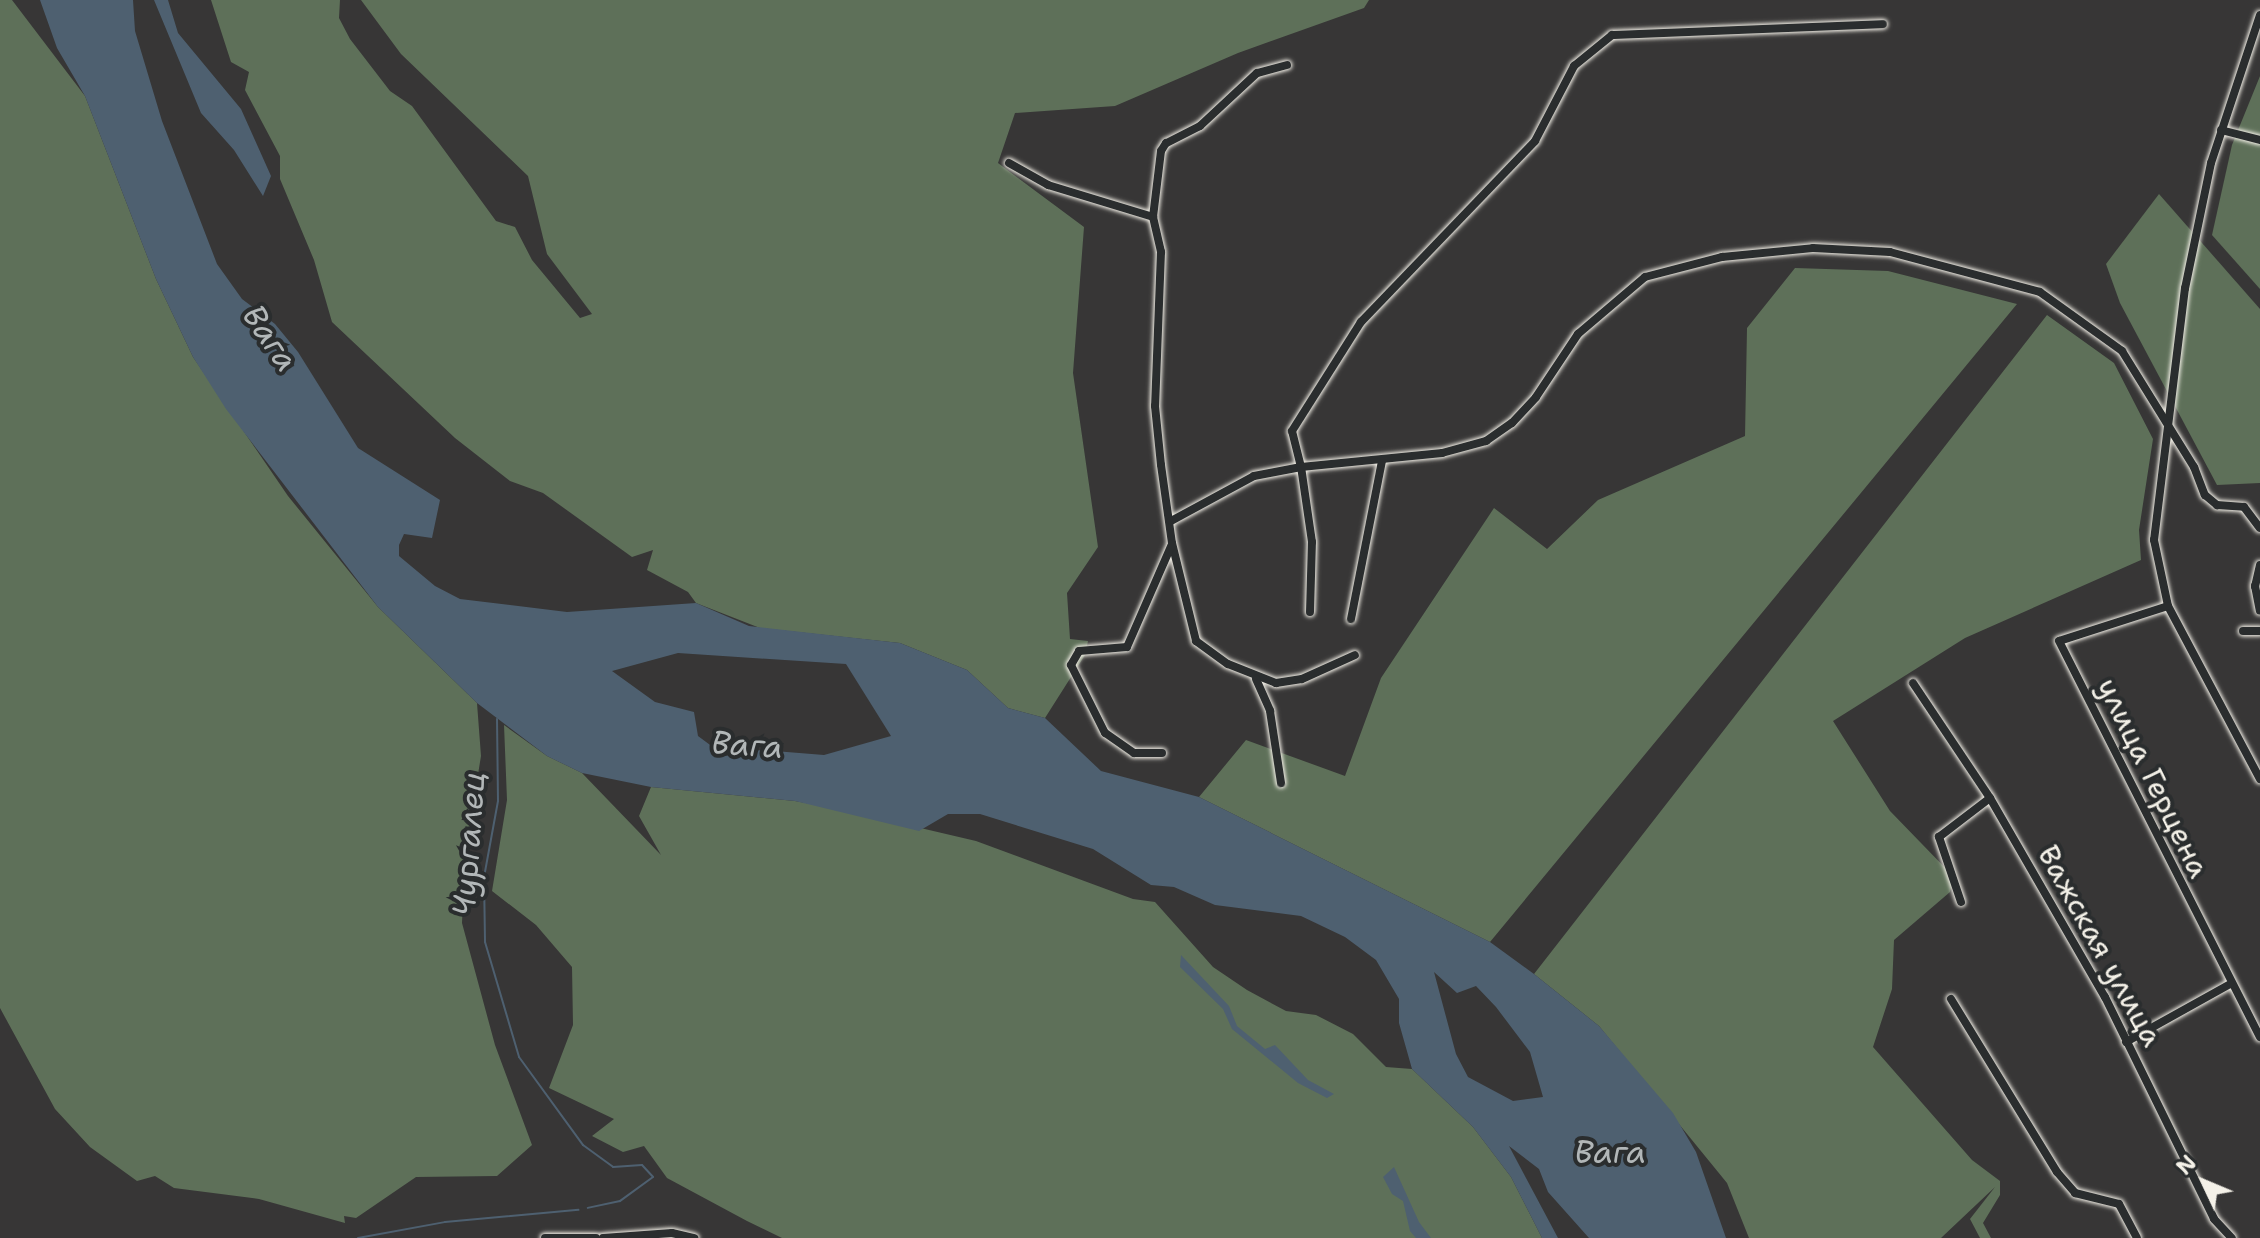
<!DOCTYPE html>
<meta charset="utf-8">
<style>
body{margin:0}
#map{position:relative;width:2260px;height:1238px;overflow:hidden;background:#373636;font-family:"Shantell Sans",sans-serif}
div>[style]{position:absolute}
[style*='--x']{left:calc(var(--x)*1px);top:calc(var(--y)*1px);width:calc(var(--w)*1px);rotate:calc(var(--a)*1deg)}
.green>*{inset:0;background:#5e7059}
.water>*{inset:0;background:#4e6070}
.stream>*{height:2px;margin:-1px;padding:0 1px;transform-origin:1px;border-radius:1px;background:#4e6070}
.roads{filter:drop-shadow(0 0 2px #f4f1e8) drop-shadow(0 0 2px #f4f1e8)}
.minor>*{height:8px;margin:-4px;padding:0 4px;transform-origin:4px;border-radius:4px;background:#2a2d2e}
span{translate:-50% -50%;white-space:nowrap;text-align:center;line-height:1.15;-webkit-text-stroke:8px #2a2d2e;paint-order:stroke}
.street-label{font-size:30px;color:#f4f1e8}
.water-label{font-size:32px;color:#b2b7b8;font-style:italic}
.north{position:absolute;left:2164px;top:1142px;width:80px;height:80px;-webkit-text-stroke:6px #2a2d2e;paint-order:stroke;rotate:314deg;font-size:22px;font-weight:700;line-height:32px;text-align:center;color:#f4f1e8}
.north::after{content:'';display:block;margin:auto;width:28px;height:36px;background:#f4f1e8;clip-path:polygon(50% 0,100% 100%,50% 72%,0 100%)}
</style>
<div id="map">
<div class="green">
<div style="clip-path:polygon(0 0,12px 0,85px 96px,156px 279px,193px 357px,288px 496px,378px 607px,477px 703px,481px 756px,465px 854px,462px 923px,495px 1045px,532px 1145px,497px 1176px,416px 1177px,356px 1218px,344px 1216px,345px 1223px,259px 1199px,174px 1188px,155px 1176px,137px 1181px,90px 1147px,55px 1109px,0 1008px)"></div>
<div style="clip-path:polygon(211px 0,340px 0,339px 18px,350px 39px,390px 91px,412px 106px,496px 221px,515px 227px,532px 260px,580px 318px,592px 314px,547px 254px,528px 176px,401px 54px,361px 0,1369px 0,1364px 8px,1238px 53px,1115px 106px,1015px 113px,998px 163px,1084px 227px,1073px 373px,1098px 547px,1067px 593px,1070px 639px,1088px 641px,1085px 655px,1045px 718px,1008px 708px,967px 670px,900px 643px,760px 628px,696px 603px,688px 592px,647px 570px,653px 550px,632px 557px,543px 493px,510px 481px,455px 438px,332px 322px,314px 260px,280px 179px,280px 156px,245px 90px,249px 72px,231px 62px)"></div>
<div style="clip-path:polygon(2260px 76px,2260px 289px,2212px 235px,2232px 145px)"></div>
<div style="clip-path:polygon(2159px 194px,2260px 309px,2260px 483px,2217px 485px,2120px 303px,2106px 264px)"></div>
<div style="clip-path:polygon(1795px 268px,1888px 271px,2017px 304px,1490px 942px,1199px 797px,1246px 740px,1345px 776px,1381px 678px,1494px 508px,1547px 549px,1598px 500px,1745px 436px,1747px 328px)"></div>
<div style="clip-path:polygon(2047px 315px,2114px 363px,2153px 439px,2139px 530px,2141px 560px,1965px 638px,1833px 721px,1890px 811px,1953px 876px,1950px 892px,1894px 940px,1892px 989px,1873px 1047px,1972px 1160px,2000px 1181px,2000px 1195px,1983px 1223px,1991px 1238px,1980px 1238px,1970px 1219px,1995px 1187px,1941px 1238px,1749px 1238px,1727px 1183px,1599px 1026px,1534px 974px)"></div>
<div style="clip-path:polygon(504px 725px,547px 756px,582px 773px,661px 855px,639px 816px,651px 787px,795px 801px,848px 811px,976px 841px,1133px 899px,1155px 902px,1213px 967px,1247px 990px,1286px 1011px,1316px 1015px,1353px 1034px,1386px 1067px,1412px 1069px,1473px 1127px,1511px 1177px,1542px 1238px,782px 1238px,747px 1221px,667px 1178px,644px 1146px,623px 1152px,592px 1136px,614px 1119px,549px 1088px,573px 1025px,572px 967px,536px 925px,492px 891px,507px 800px)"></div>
</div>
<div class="water">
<div style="clip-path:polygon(evenodd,40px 0,133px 0,135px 31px,162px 121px,217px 264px,242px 299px,275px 324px,298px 352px,358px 448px,440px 500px,432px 538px,404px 534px,399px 545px,399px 556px,435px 586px,460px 599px,567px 612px,696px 603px,749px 626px,900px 643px,967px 670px,1008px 708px,1045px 718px,1101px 771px,1199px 797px,1490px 942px,1534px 974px,1599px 1026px,1673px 1113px,1696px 1152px,1726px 1238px,1589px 1238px,1548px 1192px,1539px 1169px,1509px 1146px,1558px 1238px,1542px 1238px,1511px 1177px,1473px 1127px,1412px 1069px,1399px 1023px,1399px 999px,1376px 960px,1345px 937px,1301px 916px,1215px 905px,1174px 887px,1151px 885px,1093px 849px,980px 814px,948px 814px,919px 831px,795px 801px,651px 787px,582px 773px,547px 756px,477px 703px,378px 607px,226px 409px,193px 357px,156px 279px,85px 96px,57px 48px,40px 0,678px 653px,846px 664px,891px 736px,824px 755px,761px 750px,725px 756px,698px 736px,694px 712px,655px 702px,612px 671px,678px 653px,40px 0,1434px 972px,1457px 993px,1476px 986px,1496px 1007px,1530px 1052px,1543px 1097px,1513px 1101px,1468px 1077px,1456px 1054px,1434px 972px)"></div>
<div style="clip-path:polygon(154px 0,168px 0,178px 33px,241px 109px,271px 176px,263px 196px,234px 150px,201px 113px)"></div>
<div style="clip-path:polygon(1181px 955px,1229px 1006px,1237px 1026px,1265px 1049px,1275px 1045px,1308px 1080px,1334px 1094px,1327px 1098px,1298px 1083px,1232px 1029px,1223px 1009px,1180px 967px)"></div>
<div style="clip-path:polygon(1394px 1167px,1419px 1222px,1431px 1238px,1416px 1238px,1410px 1231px,1403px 1201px,1392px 1194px,1383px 1177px)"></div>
</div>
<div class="stream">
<div style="--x:497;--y:719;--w:82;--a:89.3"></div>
<div style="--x:498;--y:801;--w:77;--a:100.4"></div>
<div style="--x:484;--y:877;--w:65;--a:89.1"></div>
<div style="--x:485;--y:942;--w:120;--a:73.5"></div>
<div style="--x:519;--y:1057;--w:109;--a:54"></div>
<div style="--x:583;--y:1145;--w:37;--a:36"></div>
<div style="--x:613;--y:1167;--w:29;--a:-4"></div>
<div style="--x:642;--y:1165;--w:16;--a:47"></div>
<div style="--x:653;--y:1177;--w:41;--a:144"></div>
<div style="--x:620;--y:1201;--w:33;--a:168"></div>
<div style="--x:358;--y:1238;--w:88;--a:-10.4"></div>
<div style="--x:445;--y:1222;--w:134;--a:-5.2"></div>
</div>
<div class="roads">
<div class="minor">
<div style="--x:2260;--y:15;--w:156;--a:108.3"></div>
<div style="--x:2211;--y:163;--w:128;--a:101.7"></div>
<div style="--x:2185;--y:288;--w:254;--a:97"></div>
<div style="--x:2154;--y:540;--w:67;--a:78"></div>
<div style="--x:2168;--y:606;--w:196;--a:62"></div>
<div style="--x:1287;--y:65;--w:31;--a:165"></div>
<div style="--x:1257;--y:73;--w:78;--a:137.1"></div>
<div style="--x:1200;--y:126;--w:38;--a:153"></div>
<div style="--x:1166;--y:143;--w:9;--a:122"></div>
<div style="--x:1161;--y:151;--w:66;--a:96.9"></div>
<div style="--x:1153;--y:217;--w:36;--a:77"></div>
<div style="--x:1161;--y:252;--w:154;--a:92.2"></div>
<div style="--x:1155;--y:406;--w:59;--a:84.2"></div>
<div style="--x:1161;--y:465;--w:79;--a:82"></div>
<div style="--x:1172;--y:543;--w:101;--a:76.2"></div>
<div style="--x:1196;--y:641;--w:39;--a:36"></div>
<div style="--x:1228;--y:664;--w:52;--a:21.6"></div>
<div style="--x:1276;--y:683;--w:26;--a:-9"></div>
<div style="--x:1302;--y:679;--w:58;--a:-24.4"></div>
<div style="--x:2221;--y:130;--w:40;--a:14.4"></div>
<div style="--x:1009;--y:163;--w:45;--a:29.4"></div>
<div style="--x:1048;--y:185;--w:110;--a:16.9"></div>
<div style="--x:1171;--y:521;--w:94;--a:-28.5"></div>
<div style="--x:1254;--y:476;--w:48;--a:-10.8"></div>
<div style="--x:1301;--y:467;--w:37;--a:-104"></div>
<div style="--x:1292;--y:431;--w:129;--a:-57.7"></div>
<div style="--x:1361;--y:322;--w:251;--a:-46.1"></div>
<div style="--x:1535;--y:141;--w:85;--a:-62.5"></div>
<div style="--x:1574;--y:66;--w:49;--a:-39.2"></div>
<div style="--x:1612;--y:35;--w:271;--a:-2.3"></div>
<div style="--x:2260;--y:565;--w:22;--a:103"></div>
<div style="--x:2255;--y:586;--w:25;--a:79"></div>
<div style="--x:2168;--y:606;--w:114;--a:162.2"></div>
<div style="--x:2059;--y:641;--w:444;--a:63.1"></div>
<div style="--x:1310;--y:612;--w:70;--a:-88.4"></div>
<div style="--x:1312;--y:542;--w:76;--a:-98.3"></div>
<div style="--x:1301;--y:467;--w:142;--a:-5.7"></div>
<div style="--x:1442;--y:453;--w:46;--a:-15.3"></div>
<div style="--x:1486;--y:441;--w:32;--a:-35"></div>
<div style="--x:1512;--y:423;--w:35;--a:-47"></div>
<div style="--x:1536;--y:397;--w:76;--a:-56.3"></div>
<div style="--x:1578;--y:334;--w:88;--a:-40.4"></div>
<div style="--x:1645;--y:277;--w:80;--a:-14.6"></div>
<div style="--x:1722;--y:257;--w:91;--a:-5.6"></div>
<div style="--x:1813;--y:248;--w:77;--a:3"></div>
<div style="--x:1890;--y:252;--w:155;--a:14.9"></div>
<div style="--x:2040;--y:292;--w:101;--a:35.7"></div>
<div style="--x:2122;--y:351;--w:137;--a:58.2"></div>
<div style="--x:2194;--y:467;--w:30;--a:69"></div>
<div style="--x:2205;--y:495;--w:16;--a:40"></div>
<div style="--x:2217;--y:505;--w:27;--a:4"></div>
<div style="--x:2244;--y:507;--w:26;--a:53"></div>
<div style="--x:1351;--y:619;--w:161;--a:-78.9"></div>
<div style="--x:2243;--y:631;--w:17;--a:0"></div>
<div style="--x:1256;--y:679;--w:35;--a:66"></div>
<div style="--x:1270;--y:711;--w:73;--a:81.3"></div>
<div style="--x:1913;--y:683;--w:138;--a:56.2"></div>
<div style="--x:1990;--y:798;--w:230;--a:60"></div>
<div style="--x:2105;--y:997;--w:247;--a:63.8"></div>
<div style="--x:2214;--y:1219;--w:26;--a:47"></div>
<div style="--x:1162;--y:753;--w:28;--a:180"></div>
<div style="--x:1134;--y:753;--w:35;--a:-145"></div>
<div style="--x:1105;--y:733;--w:76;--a:-116.6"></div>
<div style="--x:1071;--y:665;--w:16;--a:-60"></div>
<div style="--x:1079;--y:651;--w:48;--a:-4.8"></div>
<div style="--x:1127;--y:647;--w:112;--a:-66.4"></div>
<div style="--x:1961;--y:902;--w:69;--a:-108.7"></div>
<div style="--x:1939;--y:837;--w:64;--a:-37.4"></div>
<div style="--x:1951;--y:999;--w:203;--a:58.5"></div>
<div style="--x:2057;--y:1172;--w:28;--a:49"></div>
<div style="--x:2075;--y:1193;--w:45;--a:14"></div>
<div style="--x:2119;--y:1204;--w:38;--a:62"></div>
<div style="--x:2126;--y:1042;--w:119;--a:-29.1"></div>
<div style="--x:545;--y:1238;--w:51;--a:0"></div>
<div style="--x:603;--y:1238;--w:69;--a:-4.1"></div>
<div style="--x:672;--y:1233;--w:23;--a:13"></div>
</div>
</div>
<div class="street-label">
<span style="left:2153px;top:778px;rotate:64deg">улица Герцена</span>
<span style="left:2100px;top:946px;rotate:61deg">Важская улица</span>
</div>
<div class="water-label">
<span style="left:270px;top:338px;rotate:56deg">Вага</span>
<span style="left:747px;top:745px;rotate:4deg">Вага</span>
<span style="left:469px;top:844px;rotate:-86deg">Чургалец</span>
<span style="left:1610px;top:1152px">Вага</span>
</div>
<div class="north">N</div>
</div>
